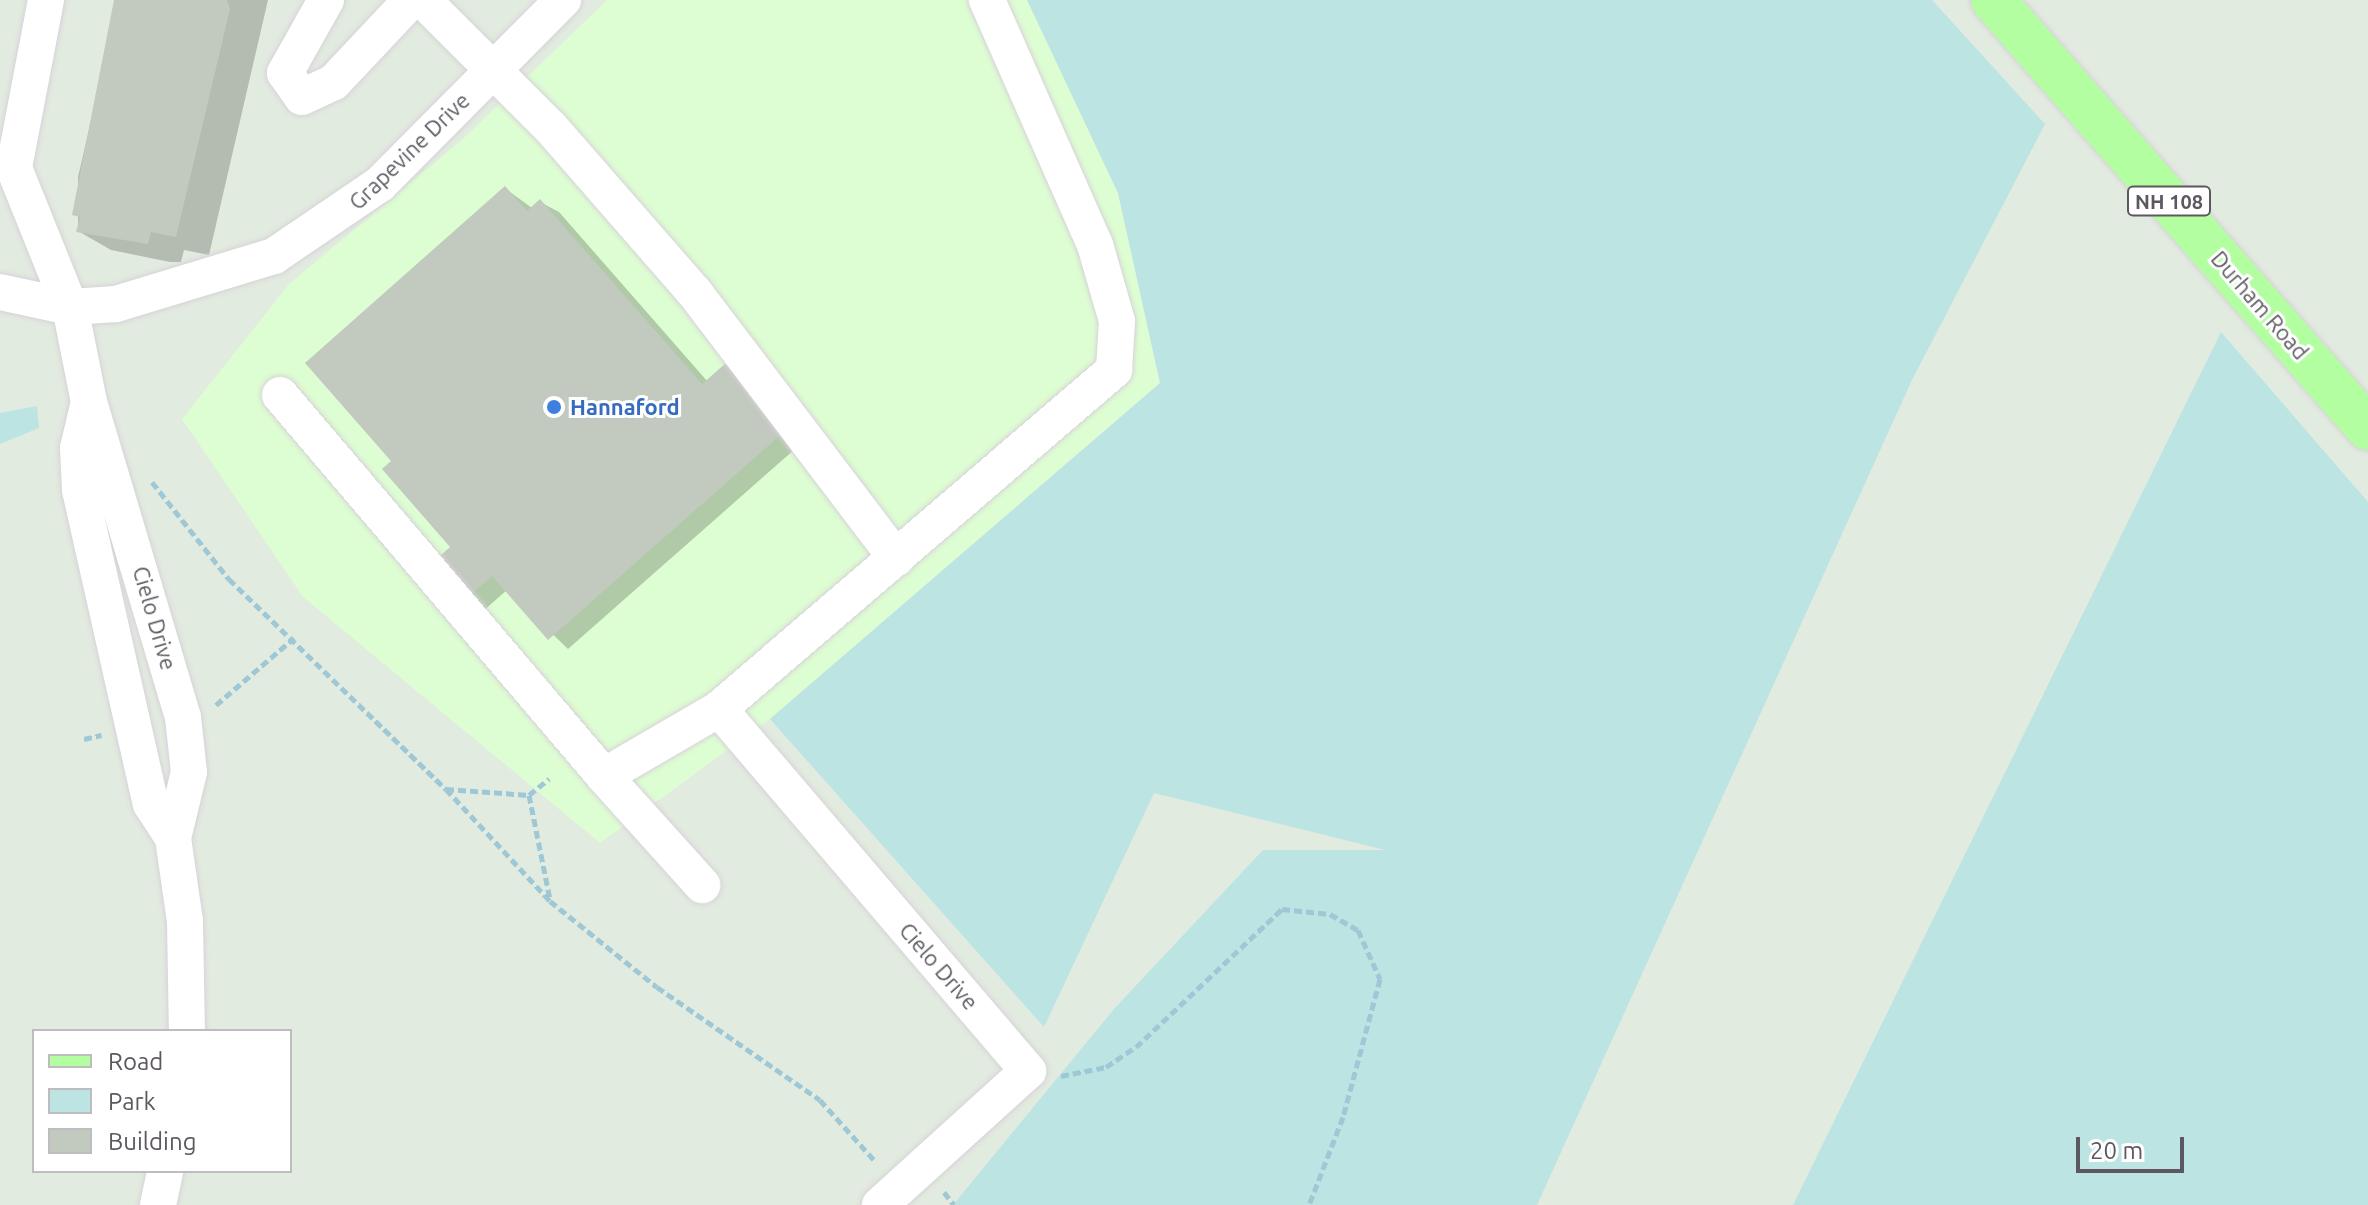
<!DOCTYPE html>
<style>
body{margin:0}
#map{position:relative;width:2368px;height:1205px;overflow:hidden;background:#e2ebdf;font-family:Ubuntu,sans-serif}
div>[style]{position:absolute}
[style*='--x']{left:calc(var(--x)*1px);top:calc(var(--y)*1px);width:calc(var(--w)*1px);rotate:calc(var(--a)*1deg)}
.commercial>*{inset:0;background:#ddfdd2}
.green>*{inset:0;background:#bbe4e3}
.shadow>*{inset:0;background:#0003}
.building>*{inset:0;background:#c2c9be}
.path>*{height:5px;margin-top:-2.5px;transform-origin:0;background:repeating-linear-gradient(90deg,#9ec8d5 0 8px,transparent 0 12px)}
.roads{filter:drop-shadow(0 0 2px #d7d2d9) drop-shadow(0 0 2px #d7d2d9)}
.minor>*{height:36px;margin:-18px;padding:0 18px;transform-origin:18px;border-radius:18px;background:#fff}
.major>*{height:44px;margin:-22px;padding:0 22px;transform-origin:22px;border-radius:22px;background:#b3fea1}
.dots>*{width:22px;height:22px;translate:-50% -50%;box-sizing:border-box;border:4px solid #fff;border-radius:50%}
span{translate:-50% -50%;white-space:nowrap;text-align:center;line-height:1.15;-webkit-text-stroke:6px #fff;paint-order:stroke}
.shield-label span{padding:2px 6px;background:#fff;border:2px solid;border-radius:6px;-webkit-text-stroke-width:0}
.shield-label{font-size:20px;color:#5d5860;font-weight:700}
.street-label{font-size:22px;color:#5d5860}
.shop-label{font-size:22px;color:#366cbe;font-weight:700}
.left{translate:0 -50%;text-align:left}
.legend{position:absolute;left:32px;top:1029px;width:260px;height:144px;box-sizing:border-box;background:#fff;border:2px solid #bebcbf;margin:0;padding:10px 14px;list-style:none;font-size:24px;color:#5d5860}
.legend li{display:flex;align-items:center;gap:16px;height:40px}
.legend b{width:40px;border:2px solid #bebcbf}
.scale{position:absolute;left:2076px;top:1137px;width:108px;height:36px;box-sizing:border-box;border:4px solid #5d5860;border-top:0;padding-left:10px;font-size:24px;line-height:28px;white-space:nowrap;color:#5d5860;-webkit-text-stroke:6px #fff;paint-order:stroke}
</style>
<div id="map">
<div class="commercial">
<div style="clip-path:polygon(607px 0,1027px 0,1118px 193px,1160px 383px,770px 719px,600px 843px,303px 597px,182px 419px,289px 284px,465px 137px)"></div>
</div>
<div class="green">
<div style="clip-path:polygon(1027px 0,1932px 0,2045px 124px,1912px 380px,1537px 1205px,953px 1205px,1114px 1009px,1263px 850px,1385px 850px,1154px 793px,1044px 1027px,770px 719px,1160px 383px,1118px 193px)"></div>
<div style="clip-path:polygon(2221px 332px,2368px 502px,2368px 1205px,1793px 1205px)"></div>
<div style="clip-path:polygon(37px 406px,39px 428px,0 444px,0 413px)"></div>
</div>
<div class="shadow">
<div style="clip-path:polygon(119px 0,268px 0,209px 255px,184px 250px,181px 262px,170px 262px,111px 250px,78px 231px,78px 177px)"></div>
<div style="clip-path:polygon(506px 189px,532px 208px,540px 202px,559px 212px,708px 382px,803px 442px,568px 649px,507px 590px,482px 612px,464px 601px,453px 547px,394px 461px)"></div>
</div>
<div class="building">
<div style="clip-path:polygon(114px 0,227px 0,230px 9px,176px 237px,151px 232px,148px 244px,76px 232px,80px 217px,72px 215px)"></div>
<div style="clip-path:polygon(505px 186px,527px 211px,540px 199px,702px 384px,726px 363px,785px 431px,548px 640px,492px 576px,462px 602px,430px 565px,450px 547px,382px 469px,391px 461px,305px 363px)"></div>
</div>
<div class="path">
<div style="--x:152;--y:482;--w:124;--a:51.6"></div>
<div style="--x:229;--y:579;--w:302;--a:44.1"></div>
<div style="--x:446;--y:789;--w:83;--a:4.1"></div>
<div style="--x:529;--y:795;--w:26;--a:-39"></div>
<div style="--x:216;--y:705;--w:103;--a:-40.7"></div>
<div style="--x:84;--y:739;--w:18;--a:-13"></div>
<div style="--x:446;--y:789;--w:153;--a:47.1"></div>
<div style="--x:550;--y:901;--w:137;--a:38.8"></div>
<div style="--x:657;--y:987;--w:198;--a:34.7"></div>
<div style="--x:820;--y:1100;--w:82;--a:48"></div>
<div style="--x:529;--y:795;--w:106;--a:78.6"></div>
<div style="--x:1061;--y:1076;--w:46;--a:-11.3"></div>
<div style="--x:1106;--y:1067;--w:36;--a:-34"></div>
<div style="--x:1136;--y:1047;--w:201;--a:-43.4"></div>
<div style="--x:1282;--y:909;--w:48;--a:5.9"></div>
<div style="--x:1330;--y:914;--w:32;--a:30"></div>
<div style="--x:1358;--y:930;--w:54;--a:65.8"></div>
<div style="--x:1380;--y:979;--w:143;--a:105"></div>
<div style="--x:1343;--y:1117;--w:94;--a:111.1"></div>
<div style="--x:944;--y:1192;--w:16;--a:52"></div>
</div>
<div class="roads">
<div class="minor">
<div style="--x:46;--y:0;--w:171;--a:100.8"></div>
<div style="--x:14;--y:168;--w:150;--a:68.1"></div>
<div style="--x:70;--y:307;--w:97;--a:78.7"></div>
<div style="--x:89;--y:402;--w:329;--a:73.4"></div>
<div style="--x:183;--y:717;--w:55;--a:83.8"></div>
<div style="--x:189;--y:772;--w:68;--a:103.6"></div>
<div style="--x:326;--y:0;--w:84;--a:119.3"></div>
<div style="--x:285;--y:73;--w:29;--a:55"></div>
<div style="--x:302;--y:97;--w:35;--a:-25"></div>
<div style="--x:334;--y:82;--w:112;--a:-46.8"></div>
<div style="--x:423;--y:0;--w:181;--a:45"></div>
<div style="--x:551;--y:128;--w:219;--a:48.9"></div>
<div style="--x:695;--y:293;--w:333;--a:52.8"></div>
<div style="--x:0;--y:292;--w:72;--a:12.1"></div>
<div style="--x:70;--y:307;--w:46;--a:-3.7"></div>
<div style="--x:116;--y:304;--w:165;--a:-16.9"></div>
<div style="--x:274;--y:256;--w:128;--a:-34.2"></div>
<div style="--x:380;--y:184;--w:260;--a:-45.2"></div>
<div style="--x:280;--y:395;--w:500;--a:49.62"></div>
<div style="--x:604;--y:776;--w:133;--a:-30.2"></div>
<div style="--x:719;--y:709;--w:521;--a:-40.64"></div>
<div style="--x:1114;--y:370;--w:49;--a:-86.5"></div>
<div style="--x:1117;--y:321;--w:79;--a:-106.1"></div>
<div style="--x:1095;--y:245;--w:268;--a:-113.8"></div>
<div style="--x:89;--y:402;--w:47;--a:103.4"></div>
<div style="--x:78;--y:448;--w:42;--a:87.3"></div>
<div style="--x:80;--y:490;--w:322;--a:77.3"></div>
<div style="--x:151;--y:804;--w:40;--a:57.1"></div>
<div style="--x:173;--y:838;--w:84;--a:81.8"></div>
<div style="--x:185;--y:921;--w:110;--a:89"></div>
<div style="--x:719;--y:709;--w:476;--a:49.5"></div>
<div style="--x:1028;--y:1071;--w:200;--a:137.8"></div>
<div style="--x:604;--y:776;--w:147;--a:48"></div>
<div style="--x:158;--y:1205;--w:35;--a:-78"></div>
</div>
<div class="major">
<div style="--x:1993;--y:0;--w:569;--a:48.78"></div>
</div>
</div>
<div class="dots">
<div style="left:554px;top:407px;background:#3f7fe0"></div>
</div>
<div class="shield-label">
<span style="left:2169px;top:201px">NH 108</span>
</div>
<div class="street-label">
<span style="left:409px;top:151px;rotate:-44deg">Grapevine Drive</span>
<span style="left:2260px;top:305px;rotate:49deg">Durham Road</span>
<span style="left:155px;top:618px;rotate:74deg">Cielo Drive</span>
<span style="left:939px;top:966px;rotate:49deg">Cielo Drive</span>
</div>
<div class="shop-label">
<span class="left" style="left:570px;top:407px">Hannaford</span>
</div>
<ul class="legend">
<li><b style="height:10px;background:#b3fea1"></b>Road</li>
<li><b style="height:22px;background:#bbe4e3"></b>Park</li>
<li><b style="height:22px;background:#c2c9be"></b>Building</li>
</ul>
<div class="scale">20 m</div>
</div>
